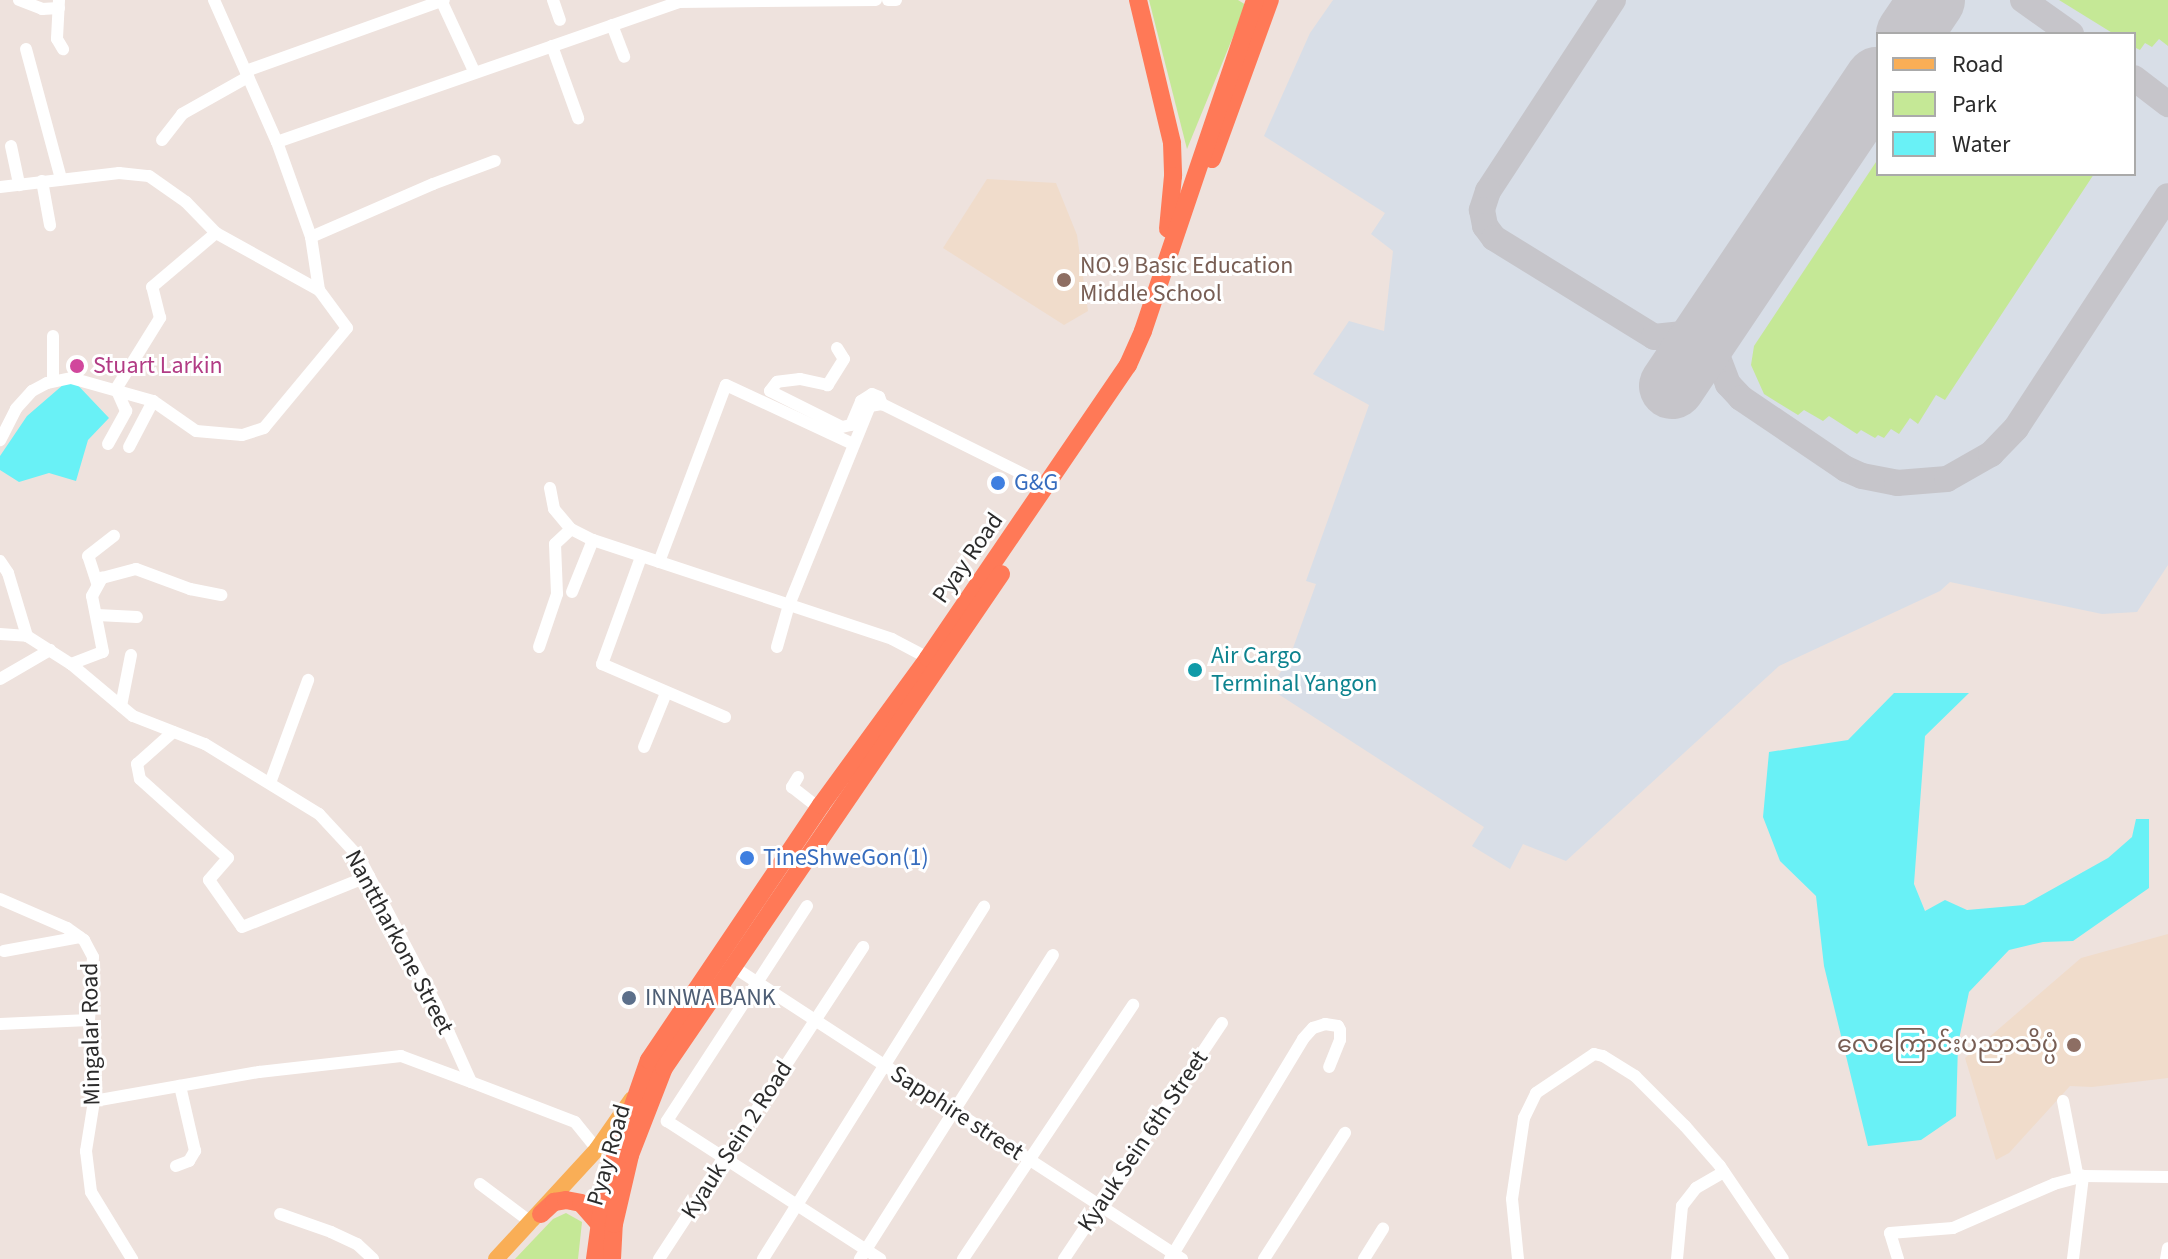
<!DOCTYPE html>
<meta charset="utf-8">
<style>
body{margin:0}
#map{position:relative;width:2168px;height:1259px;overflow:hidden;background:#eee2dd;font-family:"Source Sans 3","Noto Sans Myanmar",sans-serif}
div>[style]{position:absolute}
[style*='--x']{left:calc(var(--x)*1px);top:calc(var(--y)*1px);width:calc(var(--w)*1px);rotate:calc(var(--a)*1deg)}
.education>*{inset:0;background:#f0dccb}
.airport>*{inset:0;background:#d8dee7}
.green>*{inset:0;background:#c5e896}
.water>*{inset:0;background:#69f1f6}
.taxiway>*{height:26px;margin:-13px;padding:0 13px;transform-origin:13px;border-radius:13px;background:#c6c5ca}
.runway>*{height:66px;margin:-33px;padding:0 33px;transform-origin:33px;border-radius:33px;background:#c6c5ca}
.minor>*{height:12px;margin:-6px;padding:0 6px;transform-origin:6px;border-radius:6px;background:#fff}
.major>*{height:16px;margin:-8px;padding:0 8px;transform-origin:8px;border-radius:8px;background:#f9ae56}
.highway>*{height:18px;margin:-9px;padding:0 9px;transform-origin:9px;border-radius:9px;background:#ff7957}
.dots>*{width:22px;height:22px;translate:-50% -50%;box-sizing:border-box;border:4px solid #fff;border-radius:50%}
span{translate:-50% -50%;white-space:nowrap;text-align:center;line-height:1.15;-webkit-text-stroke:6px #fff;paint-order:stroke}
.education-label{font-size:24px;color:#785e54}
.left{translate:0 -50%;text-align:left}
.right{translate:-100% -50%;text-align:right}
.hotel-label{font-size:24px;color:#b23c85}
.shop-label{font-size:24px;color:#366cbe}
.street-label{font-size:24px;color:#2b2b2b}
.culture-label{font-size:24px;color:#0d838f}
.service-label{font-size:24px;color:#4e5e75}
.legend{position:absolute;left:1876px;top:32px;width:260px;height:144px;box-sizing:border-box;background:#fff;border:2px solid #aaa;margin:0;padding:10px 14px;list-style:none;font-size:24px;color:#2b2b2b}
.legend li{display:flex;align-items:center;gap:16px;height:40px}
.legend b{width:40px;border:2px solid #aaa}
</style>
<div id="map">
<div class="education">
<div style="clip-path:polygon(987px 179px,1056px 183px,1077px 235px,1088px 311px,1064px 325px,943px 248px)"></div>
<div style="clip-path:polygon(2168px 934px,2168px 1078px,2092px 1087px,2070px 1086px,2009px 1153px,1996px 1160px,1965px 1058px,2081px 958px)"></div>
</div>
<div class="airport">
<div style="clip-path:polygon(evenodd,1333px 0,2168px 0,2168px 565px,2137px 612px,2102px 614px,1950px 582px,1940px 591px,1779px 666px,1566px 861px,1523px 844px,1510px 869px,1472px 846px,1484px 827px,1269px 688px,1288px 662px,1316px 584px,1306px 581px,1369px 405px,1313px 374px,1349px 321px,1384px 331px,1393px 251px,1371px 234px,1385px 213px,1264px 136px,1310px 33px,1333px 0,1878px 34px,2134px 34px,2134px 174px,1878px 174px,1878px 34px)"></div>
</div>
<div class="green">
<div style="clip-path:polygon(1149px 0,1238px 0,1246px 5px,1187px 149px)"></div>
<div style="clip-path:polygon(2059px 0,2168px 0,2168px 46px,2159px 39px,2152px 47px,2145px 43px,2140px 50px,2134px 47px,2134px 34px,2114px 34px)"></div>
<div style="clip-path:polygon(1878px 159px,1878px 174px,2094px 174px,1945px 400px,1936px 395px,1918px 424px,1910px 418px,1899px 434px,1891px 429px,1884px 438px,1878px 435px,1875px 438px,1861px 430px,1857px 434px,1829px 416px,1823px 421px,1804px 410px,1798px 415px,1764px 394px,1751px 365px,1754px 346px)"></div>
<div style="clip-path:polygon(566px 1213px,582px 1222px,578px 1259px,515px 1259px,553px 1219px)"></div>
</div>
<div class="water">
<div style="clip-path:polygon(71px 378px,109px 418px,88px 440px,76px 481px,49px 473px,19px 482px,0 470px,0 456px,27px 416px)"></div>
<div style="clip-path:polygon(1894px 693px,1969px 693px,1925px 736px,1914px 884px,1925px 911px,1945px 900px,1967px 910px,2024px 905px,2108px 858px,2132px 837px,2136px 819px,2149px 819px,2149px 888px,2073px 941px,2043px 942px,2009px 950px,1969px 992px,1958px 1044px,1956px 1116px,1921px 1140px,1868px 1146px,1824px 966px,1816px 896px,1780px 861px,1763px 817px,1769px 752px,1848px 740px)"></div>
</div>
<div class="taxiway">
<div style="--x:1613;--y:0;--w:228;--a:123.2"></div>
<div style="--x:1488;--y:191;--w:20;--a:108"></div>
<div style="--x:1482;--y:210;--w:16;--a:79"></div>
<div style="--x:1485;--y:226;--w:15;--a:53"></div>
<div style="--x:1494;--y:238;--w:188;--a:31.7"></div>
<div style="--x:1654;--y:337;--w:36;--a:-6"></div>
<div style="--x:1690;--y:333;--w:33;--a:-31"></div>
<div style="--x:2023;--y:0;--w:59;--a:35.3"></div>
<div style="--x:1926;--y:8;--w:13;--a:-39"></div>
<div style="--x:2134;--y:78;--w:43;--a:37.4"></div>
<div style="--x:1718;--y:316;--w:29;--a:96"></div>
<div style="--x:1715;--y:345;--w:13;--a:77"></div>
<div style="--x:1718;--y:358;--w:28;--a:69"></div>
<div style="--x:1728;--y:384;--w:19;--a:47"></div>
<div style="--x:1741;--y:398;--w:127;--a:34.1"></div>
<div style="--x:1846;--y:469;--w:17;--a:24"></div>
<div style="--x:1862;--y:476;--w:36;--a:11"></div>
<div style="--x:1897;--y:483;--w:50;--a:-4.6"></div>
<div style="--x:1947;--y:479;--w:51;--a:-29.6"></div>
<div style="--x:1991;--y:454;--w:36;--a:-46"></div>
<div style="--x:2016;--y:428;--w:277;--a:-56.8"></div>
</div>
<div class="runway">
<div style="--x:1909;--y:34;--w:41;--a:-55.9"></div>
<div style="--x:1672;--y:386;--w:369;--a:-56.1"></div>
</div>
<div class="minor">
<div style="--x:19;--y:0;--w:25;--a:21"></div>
<div style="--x:42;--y:9;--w:17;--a:-3"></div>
<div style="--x:59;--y:0;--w:39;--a:93"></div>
<div style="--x:57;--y:39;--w:12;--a:59"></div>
<div style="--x:214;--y:0;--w:155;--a:66.1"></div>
<div style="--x:277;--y:142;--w:101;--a:70.3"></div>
<div style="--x:311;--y:237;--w:54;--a:81.4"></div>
<div style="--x:441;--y:0;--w:78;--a:65.1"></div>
<div style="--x:553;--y:0;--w:21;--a:71"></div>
<div style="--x:888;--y:0;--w:8;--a:0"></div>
<div style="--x:612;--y:25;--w:34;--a:69"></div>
<div style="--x:552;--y:46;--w:77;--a:70.1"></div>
<div style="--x:26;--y:49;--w:135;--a:74.9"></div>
<div style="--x:246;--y:71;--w:210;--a:-19.7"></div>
<div style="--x:162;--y:140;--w:33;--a:-52"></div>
<div style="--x:182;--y:114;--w:76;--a:-29.3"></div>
<div style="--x:277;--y:142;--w:425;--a:-19.2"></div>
<div style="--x:678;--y:2;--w:198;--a:-0.6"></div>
<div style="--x:11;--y:146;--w:40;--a:78"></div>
<div style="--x:42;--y:181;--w:45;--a:79.7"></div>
<div style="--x:0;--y:187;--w:120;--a:-6.7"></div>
<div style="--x:119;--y:173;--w:30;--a:6"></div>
<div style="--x:149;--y:176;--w:45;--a:35.1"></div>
<div style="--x:186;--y:202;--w:43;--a:45.9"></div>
<div style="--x:216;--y:233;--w:118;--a:29"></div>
<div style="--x:319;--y:290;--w:47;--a:53.6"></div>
<div style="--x:347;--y:328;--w:130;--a:129.7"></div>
<div style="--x:264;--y:428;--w:23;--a:162"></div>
<div style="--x:242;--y:435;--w:46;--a:-175"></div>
<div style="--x:196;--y:431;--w:52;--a:-145.1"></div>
<div style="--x:153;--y:401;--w:85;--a:-164.3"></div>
<div style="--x:71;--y:378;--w:25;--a:168"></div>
<div style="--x:47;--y:383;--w:17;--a:152"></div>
<div style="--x:32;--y:391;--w:24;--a:132"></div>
<div style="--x:16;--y:409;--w:35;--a:117"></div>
<div style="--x:311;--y:237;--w:133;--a:-23.5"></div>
<div style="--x:433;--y:184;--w:66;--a:-20.4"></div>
<div style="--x:837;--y:348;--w:13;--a:58"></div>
<div style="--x:844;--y:359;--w:31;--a:122"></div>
<div style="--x:828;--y:385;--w:29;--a:-168"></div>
<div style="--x:800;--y:379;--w:23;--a:173"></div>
<div style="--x:777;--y:382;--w:11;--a:128"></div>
<div style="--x:770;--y:391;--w:80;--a:26.6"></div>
<div style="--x:842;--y:427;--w:9;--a:-13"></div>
<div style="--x:851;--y:425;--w:26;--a:-67"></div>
<div style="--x:861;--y:401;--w:13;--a:-32"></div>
<div style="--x:872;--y:394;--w:8;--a:23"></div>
<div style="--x:879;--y:397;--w:8;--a:67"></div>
<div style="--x:53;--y:381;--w:45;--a:-90"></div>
<div style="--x:108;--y:444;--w:38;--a:-61"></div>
<div style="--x:126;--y:411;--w:24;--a:-114"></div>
<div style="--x:116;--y:389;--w:84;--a:-58.2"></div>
<div style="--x:160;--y:318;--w:32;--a:-104"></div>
<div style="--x:152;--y:287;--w:84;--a:-40.2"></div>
<div style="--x:129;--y:447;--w:52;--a:-62.4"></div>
<div style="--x:550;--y:488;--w:21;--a:79"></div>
<div style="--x:554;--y:509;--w:26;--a:50"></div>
<div style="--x:571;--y:529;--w:25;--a:27"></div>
<div style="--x:593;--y:540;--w:315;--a:18.3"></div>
<div style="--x:892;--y:639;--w:41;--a:27.8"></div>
<div style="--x:641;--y:557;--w:114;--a:110"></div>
<div style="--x:602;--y:664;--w:134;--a:23.3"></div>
<div style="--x:0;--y:561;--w:14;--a:56"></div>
<div style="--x:8;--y:573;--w:66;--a:73.2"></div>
<div style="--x:659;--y:562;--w:189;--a:-69.3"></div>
<div style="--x:726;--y:385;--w:140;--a:24.9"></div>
<div style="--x:97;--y:583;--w:28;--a:-108"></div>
<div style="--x:88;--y:556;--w:33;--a:-38"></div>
<div style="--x:572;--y:592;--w:56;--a:-68"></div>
<div style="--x:97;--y:615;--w:40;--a:2.9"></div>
<div style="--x:0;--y:634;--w:27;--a:4"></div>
<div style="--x:27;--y:636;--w:52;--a:32.5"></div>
<div style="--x:71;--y:664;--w:81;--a:40"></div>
<div style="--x:133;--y:716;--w:77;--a:21.3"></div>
<div style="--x:205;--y:744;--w:134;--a:31.6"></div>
<div style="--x:319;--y:814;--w:59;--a:47.1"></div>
<div style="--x:359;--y:857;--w:166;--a:62.4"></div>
<div style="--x:436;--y:1004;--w:85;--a:65.8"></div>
<div style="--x:471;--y:1082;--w:111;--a:21"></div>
<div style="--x:575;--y:1122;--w:35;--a:51"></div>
<div style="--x:539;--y:647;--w:56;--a:-71.2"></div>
<div style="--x:557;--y:594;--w:50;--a:-92.3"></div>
<div style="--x:555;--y:544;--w:22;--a:-43"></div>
<div style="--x:777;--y:647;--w:44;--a:-74.1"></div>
<div style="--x:789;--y:605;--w:215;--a:-67.9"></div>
<div style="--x:870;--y:406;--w:12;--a:-9"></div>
<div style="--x:882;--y:404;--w:184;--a:26.4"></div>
<div style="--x:71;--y:664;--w:34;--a:-21"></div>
<div style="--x:103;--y:652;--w:57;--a:-101.1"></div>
<div style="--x:92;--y:596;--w:21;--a:-61"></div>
<div style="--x:102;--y:578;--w:35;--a:-15"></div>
<div style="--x:136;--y:569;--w:58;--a:20.3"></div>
<div style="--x:190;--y:589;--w:32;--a:11"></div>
<div style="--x:0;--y:679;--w:58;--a:-30.1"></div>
<div style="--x:121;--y:706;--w:52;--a:-78.9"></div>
<div style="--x:173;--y:732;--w:48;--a:138.4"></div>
<div style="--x:137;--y:764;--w:15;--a:79"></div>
<div style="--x:140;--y:779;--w:118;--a:41.9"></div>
<div style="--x:228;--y:858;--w:29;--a:131"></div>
<div style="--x:209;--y:880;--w:57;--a:54.9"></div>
<div style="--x:242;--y:927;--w:137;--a:-21.9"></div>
<div style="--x:644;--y:747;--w:58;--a:-67.8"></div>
<div style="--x:798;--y:777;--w:12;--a:121"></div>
<div style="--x:792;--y:787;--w:34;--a:38"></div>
<div style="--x:270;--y:783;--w:110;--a:-69.7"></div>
<div style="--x:0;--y:899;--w:73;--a:23.4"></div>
<div style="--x:67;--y:928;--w:21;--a:35"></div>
<div style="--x:84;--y:940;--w:19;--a:62"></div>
<div style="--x:93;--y:957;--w:63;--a:93.6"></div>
<div style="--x:89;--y:1020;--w:81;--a:86.5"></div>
<div style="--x:94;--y:1101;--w:51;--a:99.1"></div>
<div style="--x:86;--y:1151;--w:41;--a:83"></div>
<div style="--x:91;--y:1192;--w:79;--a:58.5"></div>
<div style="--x:807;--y:906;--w:257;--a:123.1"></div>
<div style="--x:667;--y:1121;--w:254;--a:32.9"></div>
<div style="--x:4;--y:951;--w:77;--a:-10.4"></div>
<div style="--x:732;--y:966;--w:537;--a:33.07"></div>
<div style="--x:0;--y:1024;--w:89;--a:-2.6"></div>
<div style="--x:94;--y:1101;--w:168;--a:-10"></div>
<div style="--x:259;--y:1072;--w:143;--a:-6.4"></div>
<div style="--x:401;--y:1056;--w:75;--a:20.4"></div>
<div style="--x:2063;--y:1101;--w:78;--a:79"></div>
<div style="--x:176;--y:1166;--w:14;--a:-21"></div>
<div style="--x:189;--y:1161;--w:12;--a:-59"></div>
<div style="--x:195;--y:1151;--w:67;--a:-103"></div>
<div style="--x:480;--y:1184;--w:65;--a:36.9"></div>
<div style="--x:280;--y:1214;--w:54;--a:19.4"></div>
<div style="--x:331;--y:1232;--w:29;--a:25"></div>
<div style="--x:357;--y:1244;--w:22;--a:43"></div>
<div style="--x:659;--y:1259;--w:373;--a:-56.8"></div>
<div style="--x:763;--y:1259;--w:416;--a:-57.9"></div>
<div style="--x:860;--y:1259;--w:360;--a:-57.6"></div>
<div style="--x:963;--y:1259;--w:306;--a:-56.2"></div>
<div style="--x:1064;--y:1259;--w:284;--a:-56.2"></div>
<div style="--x:1170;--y:1259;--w:257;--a:-58.8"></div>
<div style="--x:1303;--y:1039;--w:15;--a:-48"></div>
<div style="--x:1313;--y:1028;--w:13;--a:-18"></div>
<div style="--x:1325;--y:1024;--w:13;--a:9"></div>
<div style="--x:1338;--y:1026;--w:4;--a:63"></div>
<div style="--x:1340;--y:1030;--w:10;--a:90"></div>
<div style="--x:1340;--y:1040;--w:29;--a:112"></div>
<div style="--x:1264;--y:1259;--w:150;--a:-57.3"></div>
<div style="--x:1364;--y:1259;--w:36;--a:-58"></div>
<div style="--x:1518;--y:1259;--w:60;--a:-95.7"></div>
<div style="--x:1512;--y:1199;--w:82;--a:-81.6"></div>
<div style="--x:1524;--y:1118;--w:28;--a:-64"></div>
<div style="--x:1536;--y:1093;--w:70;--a:-33.9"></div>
<div style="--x:1594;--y:1054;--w:9;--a:13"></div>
<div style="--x:1603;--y:1056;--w:38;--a:32"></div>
<div style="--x:1635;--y:1076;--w:71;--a:45"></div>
<div style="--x:1685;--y:1126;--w:53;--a:48.8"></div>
<div style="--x:1720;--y:1166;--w:112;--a:55.9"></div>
<div style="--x:1677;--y:1259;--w:53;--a:-84.6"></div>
<div style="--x:1682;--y:1206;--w:23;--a:-52"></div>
<div style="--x:1696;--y:1188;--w:32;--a:-30"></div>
<div style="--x:1898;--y:1259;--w:27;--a:-107"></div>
<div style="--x:1890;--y:1233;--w:63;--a:-4.5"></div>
<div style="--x:1953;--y:1228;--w:110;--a:-23.5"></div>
<div style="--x:2054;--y:1184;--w:30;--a:-15"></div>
<div style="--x:2083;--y:1176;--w:85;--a:0.7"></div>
<div style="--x:2073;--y:1259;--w:84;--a:-83.1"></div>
<div style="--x:2166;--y:1259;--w:11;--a:-80"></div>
</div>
<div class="major">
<div style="--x:496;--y:1259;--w:149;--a:-47.4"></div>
<div style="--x:597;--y:1149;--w:60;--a:-55.2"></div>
</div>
<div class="highway">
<div style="--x:1138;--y:0;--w:147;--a:76.6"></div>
<div style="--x:1172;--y:143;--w:33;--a:88"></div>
<div style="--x:1173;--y:176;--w:53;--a:95.4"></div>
<div style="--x:1212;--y:159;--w:169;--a:-70"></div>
<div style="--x:541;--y:1214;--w:18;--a:-43"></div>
<div style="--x:554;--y:1202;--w:12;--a:-9"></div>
<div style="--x:566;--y:1200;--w:15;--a:11"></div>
<div style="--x:581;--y:1203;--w:28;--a:49"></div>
<div style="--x:595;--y:1259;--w:74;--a:-82.2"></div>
<div style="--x:605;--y:1186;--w:133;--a:-70.8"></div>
<div style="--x:649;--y:1060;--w:308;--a:-56"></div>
<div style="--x:821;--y:805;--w:182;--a:-53.9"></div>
<div style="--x:928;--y:658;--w:355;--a:-55.7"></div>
<div style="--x:1128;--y:365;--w:37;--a:-66"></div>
<div style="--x:1143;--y:331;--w:349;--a:-71.3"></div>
<div style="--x:612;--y:1259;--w:35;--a:-87"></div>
<div style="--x:614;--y:1224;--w:71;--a:-76.9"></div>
<div style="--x:630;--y:1155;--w:93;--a:-68.7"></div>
<div style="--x:664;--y:1068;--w:598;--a:-55.7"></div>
</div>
<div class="dots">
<div style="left:1064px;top:280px;background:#8d6e63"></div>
<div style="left:77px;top:366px;background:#d1479c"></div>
<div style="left:998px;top:483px;background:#3f7fe0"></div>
<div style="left:1195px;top:670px;background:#0f9aa8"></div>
<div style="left:747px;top:858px;background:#3f7fe0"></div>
<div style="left:629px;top:998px;background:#5c6f8a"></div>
<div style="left:2074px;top:1045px;background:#8d6e63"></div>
</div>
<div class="education-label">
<span class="left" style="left:1080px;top:280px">NO.9 Basic Education<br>Middle School</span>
<span class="right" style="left:2058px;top:1045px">လေကြောင်းပညာသိပ္ပံ</span>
</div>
<div class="hotel-label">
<span class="left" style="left:93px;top:366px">Stuart Larkin</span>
</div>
<div class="shop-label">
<span class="left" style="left:1014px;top:483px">G&amp;G</span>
<span class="left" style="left:763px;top:858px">TineShweGon(1)</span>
</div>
<div class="street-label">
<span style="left:968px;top:558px;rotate:-55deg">Pyay Road</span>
<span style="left:399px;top:942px;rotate:62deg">Nanttharkone Street</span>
<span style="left:91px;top:1034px;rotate:-91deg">Mingalar Road</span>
<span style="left:957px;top:1113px;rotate:33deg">Sapphire street</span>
<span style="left:737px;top:1140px;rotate:-57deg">Kyauk Sein 2 Road</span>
<span style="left:1143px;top:1141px;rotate:-56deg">Kyauk Sein 6th Street</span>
<span style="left:609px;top:1155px;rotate:-74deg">Pyay Road</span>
</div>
<div class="culture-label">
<span class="left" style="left:1211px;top:670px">Air Cargo<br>Terminal Yangon</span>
</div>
<div class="service-label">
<span class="left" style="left:645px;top:998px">INNWA BANK</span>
</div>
<ul class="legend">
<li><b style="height:10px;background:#f9ae56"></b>Road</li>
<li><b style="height:22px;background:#c5e896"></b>Park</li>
<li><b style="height:22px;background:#69f1f6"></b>Water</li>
</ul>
</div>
